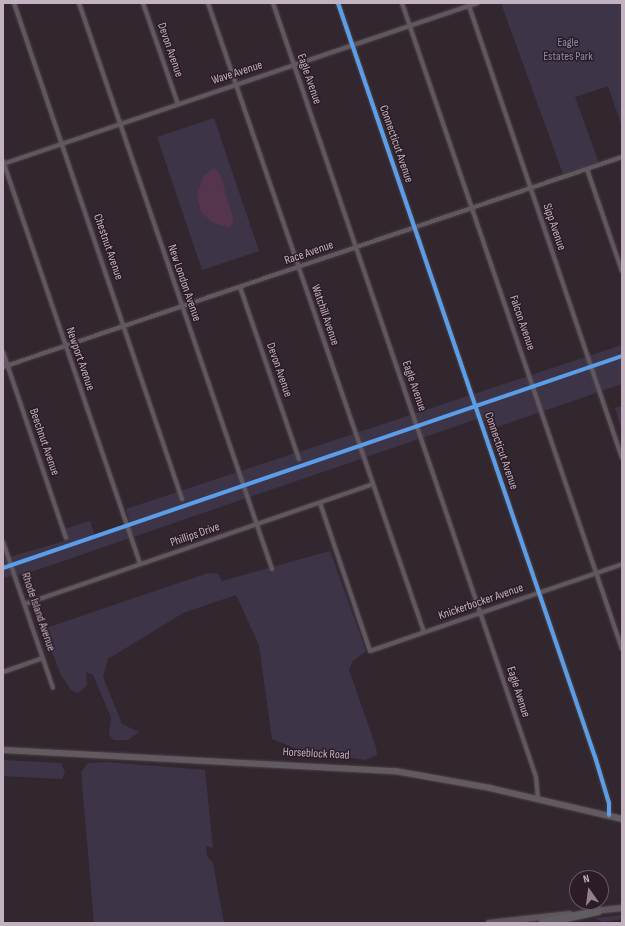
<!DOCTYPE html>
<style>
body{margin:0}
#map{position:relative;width:625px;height:926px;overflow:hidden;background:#32272f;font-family:"Sofia Sans Condensed",sans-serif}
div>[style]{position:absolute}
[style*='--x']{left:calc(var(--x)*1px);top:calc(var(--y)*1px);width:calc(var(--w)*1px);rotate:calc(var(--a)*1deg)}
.green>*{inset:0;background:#3d3448}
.water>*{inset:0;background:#55344d}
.roads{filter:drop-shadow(0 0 1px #4c4349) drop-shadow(0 0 1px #4c4349)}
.street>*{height:4px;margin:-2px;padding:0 2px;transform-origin:2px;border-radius:2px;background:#61575e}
.secondary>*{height:6px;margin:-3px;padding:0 3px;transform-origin:3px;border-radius:3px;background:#5f565c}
.primary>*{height:6px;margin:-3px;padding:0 3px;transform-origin:3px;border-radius:3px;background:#625a60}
.highway>*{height:8px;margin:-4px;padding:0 4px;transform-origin:4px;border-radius:4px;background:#615c60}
.cycleway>*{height:4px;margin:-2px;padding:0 2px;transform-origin:2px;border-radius:2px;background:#5a9eea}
span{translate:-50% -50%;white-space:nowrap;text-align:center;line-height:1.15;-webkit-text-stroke:3px #2c1c28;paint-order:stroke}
.park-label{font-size:12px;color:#898da7}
.street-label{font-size:12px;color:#c3b2bf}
.frame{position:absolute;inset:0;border:4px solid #c3b2bf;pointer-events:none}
.north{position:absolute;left:569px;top:870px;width:40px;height:40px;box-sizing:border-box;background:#2c1c28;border:1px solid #685864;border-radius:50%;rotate:346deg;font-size:11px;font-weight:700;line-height:16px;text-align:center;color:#c3b2bf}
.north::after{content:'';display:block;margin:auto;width:14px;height:18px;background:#90818d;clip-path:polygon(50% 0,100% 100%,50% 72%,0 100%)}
</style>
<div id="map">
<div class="green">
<div style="clip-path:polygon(501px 3px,622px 3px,622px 127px,608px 86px,575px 97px,599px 163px,563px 174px)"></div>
<div style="clip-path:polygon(214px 118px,259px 251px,202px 270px,157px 137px)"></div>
<div style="clip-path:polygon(622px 345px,622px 384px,488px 430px,483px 417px,31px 572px,3px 578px,3px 559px,64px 541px,61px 530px,90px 521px,95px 535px,130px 523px,126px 509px)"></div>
<div style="clip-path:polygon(622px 406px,622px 430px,615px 408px)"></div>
<div style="clip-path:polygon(330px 551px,366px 651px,353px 661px,349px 670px,376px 747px,377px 755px,365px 760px,302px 751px,272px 739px,259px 645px,236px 595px,183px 613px,108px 659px,103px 677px,122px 724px,139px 732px,128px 740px,114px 740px,109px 735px,111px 717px,93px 675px,86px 672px,87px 686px,78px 693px,71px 690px,61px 675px,43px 629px,208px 573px,218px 574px,222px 581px)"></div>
<div style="clip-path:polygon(3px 760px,61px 763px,65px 772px,62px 779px,3px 776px)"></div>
<div style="clip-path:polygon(107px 762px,205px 770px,213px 848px,206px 846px,207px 856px,213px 863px,224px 923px,94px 923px,81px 772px,88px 763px)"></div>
<div style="clip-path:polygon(622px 915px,622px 919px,603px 922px,594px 918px)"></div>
</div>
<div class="water">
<div style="clip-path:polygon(214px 167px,221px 176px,234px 222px,229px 227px,213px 223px,201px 212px,197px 196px,203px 177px)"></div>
</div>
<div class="roads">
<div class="street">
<div style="--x:14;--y:3;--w:524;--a:71.29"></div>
<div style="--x:79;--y:3;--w:598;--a:71.17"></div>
<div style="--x:143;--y:3;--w:107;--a:70.9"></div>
<div style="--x:208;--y:3;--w:665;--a:71.05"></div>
<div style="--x:273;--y:3;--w:817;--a:71.23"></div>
<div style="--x:536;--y:777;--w:21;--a:85"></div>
<div style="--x:338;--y:3;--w:800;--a:71.18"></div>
<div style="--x:596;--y:760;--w:45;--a:73.2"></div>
<div style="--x:609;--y:803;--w:12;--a:90"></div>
<div style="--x:402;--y:3;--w:682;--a:71.19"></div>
<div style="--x:468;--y:3;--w:480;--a:71.3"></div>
<div style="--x:3;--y:161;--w:426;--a:71.2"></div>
<div style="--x:3;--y:164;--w:501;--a:-18.76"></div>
<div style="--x:587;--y:169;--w:108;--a:71.1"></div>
<div style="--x:240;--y:287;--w:182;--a:71.1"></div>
<div style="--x:3;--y:352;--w:196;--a:71.3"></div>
<div style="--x:3;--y:367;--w:654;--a:-18.74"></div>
<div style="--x:320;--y:503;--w:156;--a:71.3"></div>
<div style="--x:370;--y:651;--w:267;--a:-19"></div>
<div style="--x:3;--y:542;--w:154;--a:71.1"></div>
<div style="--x:25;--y:604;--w:366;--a:-19"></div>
<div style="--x:3;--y:672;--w:42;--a:-19.3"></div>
</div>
<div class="secondary">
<div style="--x:594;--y:911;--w:28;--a:-6"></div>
<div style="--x:489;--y:923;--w:81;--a:-6.4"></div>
</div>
<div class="primary">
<div style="--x:3;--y:750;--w:393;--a:3.1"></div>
<div style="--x:395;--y:771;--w:97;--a:10.1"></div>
<div style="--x:490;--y:788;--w:136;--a:13.2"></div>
</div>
<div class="highway">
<div style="--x:543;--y:923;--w:56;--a:-12.3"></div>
</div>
</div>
<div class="cycleway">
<div style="--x:338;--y:3;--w:800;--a:71.18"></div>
<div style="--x:596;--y:760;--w:45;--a:73.2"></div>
<div style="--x:609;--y:803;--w:12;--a:90"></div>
<div style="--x:3;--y:568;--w:654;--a:-18.91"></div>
</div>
<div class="park-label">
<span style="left:568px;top:50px">Eagle<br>Estates Park</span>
</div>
<div class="street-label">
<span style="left:170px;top:50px;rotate:71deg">Devon Avenue</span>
<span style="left:237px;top:73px;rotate:-18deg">Wave Avenue</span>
<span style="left:309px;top:79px;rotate:71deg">Eagle Avenue</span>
<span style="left:396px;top:144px;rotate:71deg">Connecticut Avenue</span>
<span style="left:554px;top:227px;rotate:71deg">Sipp Avenue</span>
<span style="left:108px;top:247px;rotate:71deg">Chestnut Avenue</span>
<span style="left:309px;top:253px;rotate:-19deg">Race Avenue</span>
<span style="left:184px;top:283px;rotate:71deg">New London Avenue</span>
<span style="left:325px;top:315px;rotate:71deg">Watchill Avenue</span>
<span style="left:522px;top:323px;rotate:71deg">Falcon Avenue</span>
<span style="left:80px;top:359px;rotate:71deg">Newport Avenue</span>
<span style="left:279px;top:370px;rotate:71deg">Devon Avenue</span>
<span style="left:414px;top:386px;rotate:71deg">Eagle Avenue</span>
<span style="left:44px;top:442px;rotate:71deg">Beechnut Avenue</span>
<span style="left:501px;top:451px;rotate:71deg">Connecticut Avenue</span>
<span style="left:195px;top:535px;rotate:-19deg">Phillips Drive</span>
<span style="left:481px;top:602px;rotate:-19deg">Knickerbocker Avenue</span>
<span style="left:38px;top:612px;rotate:71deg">Rhode Island Avenue</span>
<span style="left:518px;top:692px;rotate:72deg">Eagle Avenue</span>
<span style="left:316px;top:754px;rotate:3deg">Horseblock Road</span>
</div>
<div class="frame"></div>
<div class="north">N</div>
</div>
